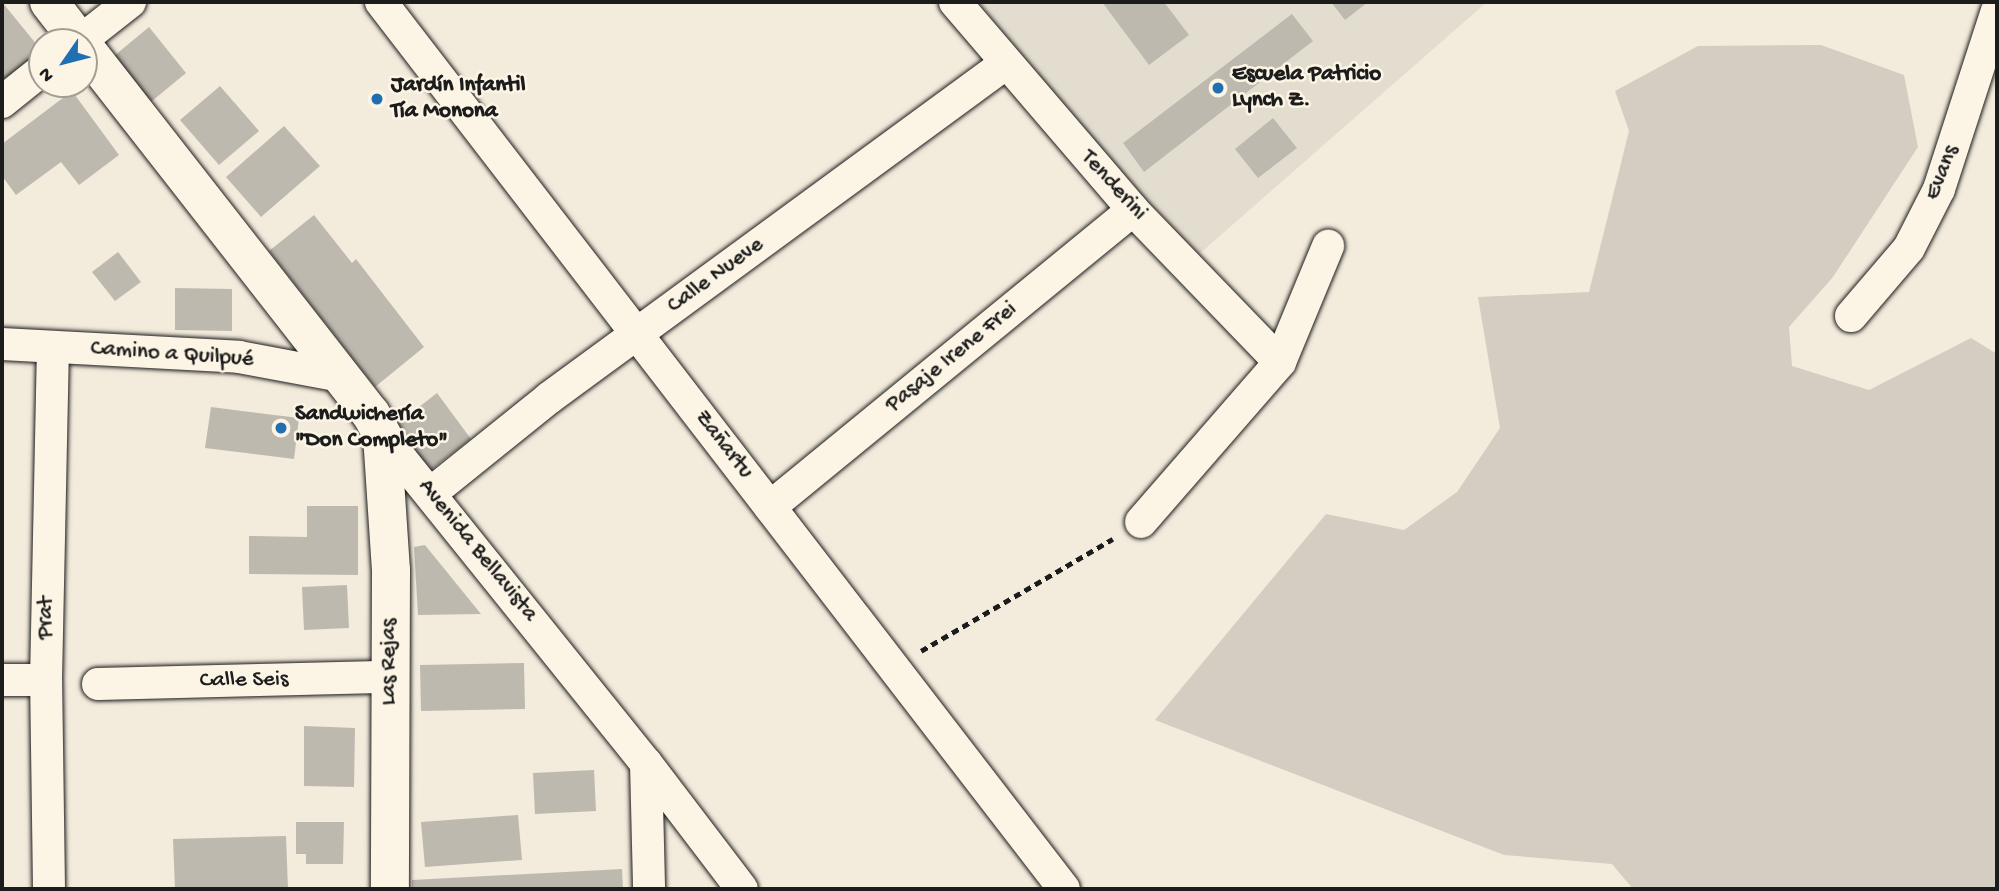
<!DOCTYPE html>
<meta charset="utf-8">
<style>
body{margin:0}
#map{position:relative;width:1999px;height:891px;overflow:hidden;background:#f3ecdd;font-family:"Gochi Hand",sans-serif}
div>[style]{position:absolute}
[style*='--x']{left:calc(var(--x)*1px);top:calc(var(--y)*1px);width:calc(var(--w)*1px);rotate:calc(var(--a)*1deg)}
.built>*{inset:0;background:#e3ddcf}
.green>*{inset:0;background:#d3cec1}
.building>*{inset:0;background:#beb9ae}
.path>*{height:4.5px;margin-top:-2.25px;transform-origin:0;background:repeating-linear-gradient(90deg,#1c1c1c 0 7px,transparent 0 12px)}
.roads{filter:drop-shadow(0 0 2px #1c1c1c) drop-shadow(0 0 2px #1c1c1c)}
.street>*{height:32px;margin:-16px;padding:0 16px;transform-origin:16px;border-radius:16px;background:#fcf5e5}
.secondary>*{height:38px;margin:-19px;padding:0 19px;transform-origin:19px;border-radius:19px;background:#fcf5e5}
.dots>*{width:19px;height:19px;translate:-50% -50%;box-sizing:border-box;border:4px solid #fcf5e5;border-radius:50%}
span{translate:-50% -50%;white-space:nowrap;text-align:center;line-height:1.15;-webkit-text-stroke:5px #fcf5e5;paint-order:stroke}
.poi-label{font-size:23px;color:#1c1c1c;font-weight:700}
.left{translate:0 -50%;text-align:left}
.street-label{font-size:23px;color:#1c1c1c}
.frame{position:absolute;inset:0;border:4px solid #1c1c1c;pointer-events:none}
.north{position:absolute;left:28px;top:28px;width:70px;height:70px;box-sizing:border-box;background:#fcf5e5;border:2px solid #a29e95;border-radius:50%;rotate:235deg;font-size:19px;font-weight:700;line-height:28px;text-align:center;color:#1c1c1c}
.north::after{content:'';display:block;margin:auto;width:24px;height:32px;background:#1f6fb2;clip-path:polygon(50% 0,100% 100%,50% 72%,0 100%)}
</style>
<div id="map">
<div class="built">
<div style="clip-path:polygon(979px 2px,1487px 2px,1198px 255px,1116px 174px)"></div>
</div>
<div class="green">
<div style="clip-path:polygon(1821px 45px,1904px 75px,1918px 147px,1833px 277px,1789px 327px,1792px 366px,1869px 390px,1971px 338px,1997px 354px,1997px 889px,1633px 889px,1612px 864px,1504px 855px,1155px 720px,1326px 514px,1404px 530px,1457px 492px,1500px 428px,1478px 297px,1589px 292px,1629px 131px,1615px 91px,1698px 46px)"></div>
</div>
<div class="building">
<div style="clip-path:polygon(2px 2px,42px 51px,2px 83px)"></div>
<div style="clip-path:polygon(1102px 2px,1164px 2px,1189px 35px,1149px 65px)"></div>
<div style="clip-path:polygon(1331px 2px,1368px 2px,1345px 20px)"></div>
<div style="clip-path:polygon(1292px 14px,1313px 41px,1144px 172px,1123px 143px)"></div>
<div style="clip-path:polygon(149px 27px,186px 73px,146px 106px,108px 61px)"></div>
<div style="clip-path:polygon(220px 86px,259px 131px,219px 165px,180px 120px)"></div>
<div style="clip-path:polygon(72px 91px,119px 155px,79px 185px,61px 162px,16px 195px,2px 176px,2px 144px)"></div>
<div style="clip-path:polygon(1273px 118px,1297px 148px,1258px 178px,1235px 149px)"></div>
<div style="clip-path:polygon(284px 126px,320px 166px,261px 217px,226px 177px)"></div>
<div style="clip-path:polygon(314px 215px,352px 263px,356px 259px,424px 347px,375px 387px,269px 251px)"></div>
<div style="clip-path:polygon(118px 252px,141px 282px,115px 301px,92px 272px)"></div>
<div style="clip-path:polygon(175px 288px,232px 289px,232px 331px,175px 330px)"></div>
<div style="clip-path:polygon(437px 393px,471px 439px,430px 470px,396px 425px)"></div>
<div style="clip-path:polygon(211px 407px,299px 418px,294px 459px,205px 448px)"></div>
<div style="clip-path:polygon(307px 506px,358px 506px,358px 575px,249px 574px,249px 536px,307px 537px)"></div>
<div style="clip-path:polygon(425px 545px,481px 614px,418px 615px,414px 547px)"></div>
<div style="clip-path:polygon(347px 585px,349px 628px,304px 630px,302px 587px)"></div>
<div style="clip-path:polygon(524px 663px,525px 709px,421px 711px,420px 665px)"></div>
<div style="clip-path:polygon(304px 726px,355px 728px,354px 787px,304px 786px)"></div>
<div style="clip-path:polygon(594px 770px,596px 811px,535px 814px,533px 773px)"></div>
<div style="clip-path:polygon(518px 815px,522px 860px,425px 867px,421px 822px)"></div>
<div style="clip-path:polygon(296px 822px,344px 822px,343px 864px,306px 864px,306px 854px,296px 854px)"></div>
<div style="clip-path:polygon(286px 836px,288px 889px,175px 889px,173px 839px)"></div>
<div style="clip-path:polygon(622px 869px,623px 889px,412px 889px,412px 880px)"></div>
</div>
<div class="path">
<div style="--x:921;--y:651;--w:222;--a:-30.3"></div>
</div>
<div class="roads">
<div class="street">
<div style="--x:381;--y:2;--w:1119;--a:52.4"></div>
<div style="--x:955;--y:2;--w:274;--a:49.4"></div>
<div style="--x:1133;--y:210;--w:211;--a:46"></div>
<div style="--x:79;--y:42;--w:65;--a:-38.1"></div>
<div style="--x:2;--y:102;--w:51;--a:-38.7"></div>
<div style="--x:1851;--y:316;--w:89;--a:-49.5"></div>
<div style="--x:1909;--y:248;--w:66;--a:-63"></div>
<div style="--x:1939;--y:189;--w:187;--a:-72"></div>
<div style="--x:2;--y:344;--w:237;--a:3.1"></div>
<div style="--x:239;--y:357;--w:104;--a:10.6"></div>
<div style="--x:382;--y:435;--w:421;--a:51.2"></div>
<div style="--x:646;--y:763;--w:158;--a:52.7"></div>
<div style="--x:431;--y:493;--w:151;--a:-38.8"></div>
<div style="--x:549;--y:398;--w:565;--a:-36.22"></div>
<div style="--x:770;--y:507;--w:469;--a:-39.3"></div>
<div style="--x:1141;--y:522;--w:212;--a:-49"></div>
<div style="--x:1280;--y:362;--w:126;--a:-67.5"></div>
<div style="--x:2;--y:680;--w:44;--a:0"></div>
<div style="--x:98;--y:684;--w:292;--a:-1.4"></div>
<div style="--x:646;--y:763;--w:126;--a:88.6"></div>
<div style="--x:49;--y:889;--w:209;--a:-90.8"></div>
<div style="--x:46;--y:680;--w:333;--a:-88.8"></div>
</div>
<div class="secondary">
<div style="--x:49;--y:2;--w:51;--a:52.2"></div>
<div style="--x:84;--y:47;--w:466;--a:52"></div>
<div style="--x:371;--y:414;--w:24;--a:62"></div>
<div style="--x:382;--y:435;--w:135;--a:86.2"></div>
<div style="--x:391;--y:570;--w:319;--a:90.2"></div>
</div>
</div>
<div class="dots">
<div style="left:1218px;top:88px;background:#1f6fb2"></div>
<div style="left:377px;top:99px;background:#1f6fb2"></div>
<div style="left:281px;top:428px;background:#1f6fb2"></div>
</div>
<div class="poi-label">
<span class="left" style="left:1232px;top:88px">Escuela Patricio<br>Lynch Z.</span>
<span class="left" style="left:391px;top:99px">Jardín Infantil<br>Tía Monona</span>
<span class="left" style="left:295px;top:428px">Sandwichería<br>"Don Completo"</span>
</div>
<div class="street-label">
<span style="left:1943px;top:173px;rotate:-69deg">Evans</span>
<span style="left:1113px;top:186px;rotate:48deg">Tenderini</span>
<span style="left:716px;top:276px;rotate:-36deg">Calle Nueve</span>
<span style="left:172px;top:355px;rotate:4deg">Camino a Quilpué</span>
<span style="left:952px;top:358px;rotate:-39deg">Pasaje Irene Frei</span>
<span style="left:723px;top:445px;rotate:52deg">Zañartu</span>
<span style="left:477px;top:551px;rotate:51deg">Avenida Bellavista</span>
<span style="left:47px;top:618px;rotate:-89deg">Prat</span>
<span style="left:390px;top:662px;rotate:-90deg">Las Rejas</span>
<span style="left:244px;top:681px;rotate:-1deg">Calle Seis</span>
</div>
<div class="frame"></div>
<div class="north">N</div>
</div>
